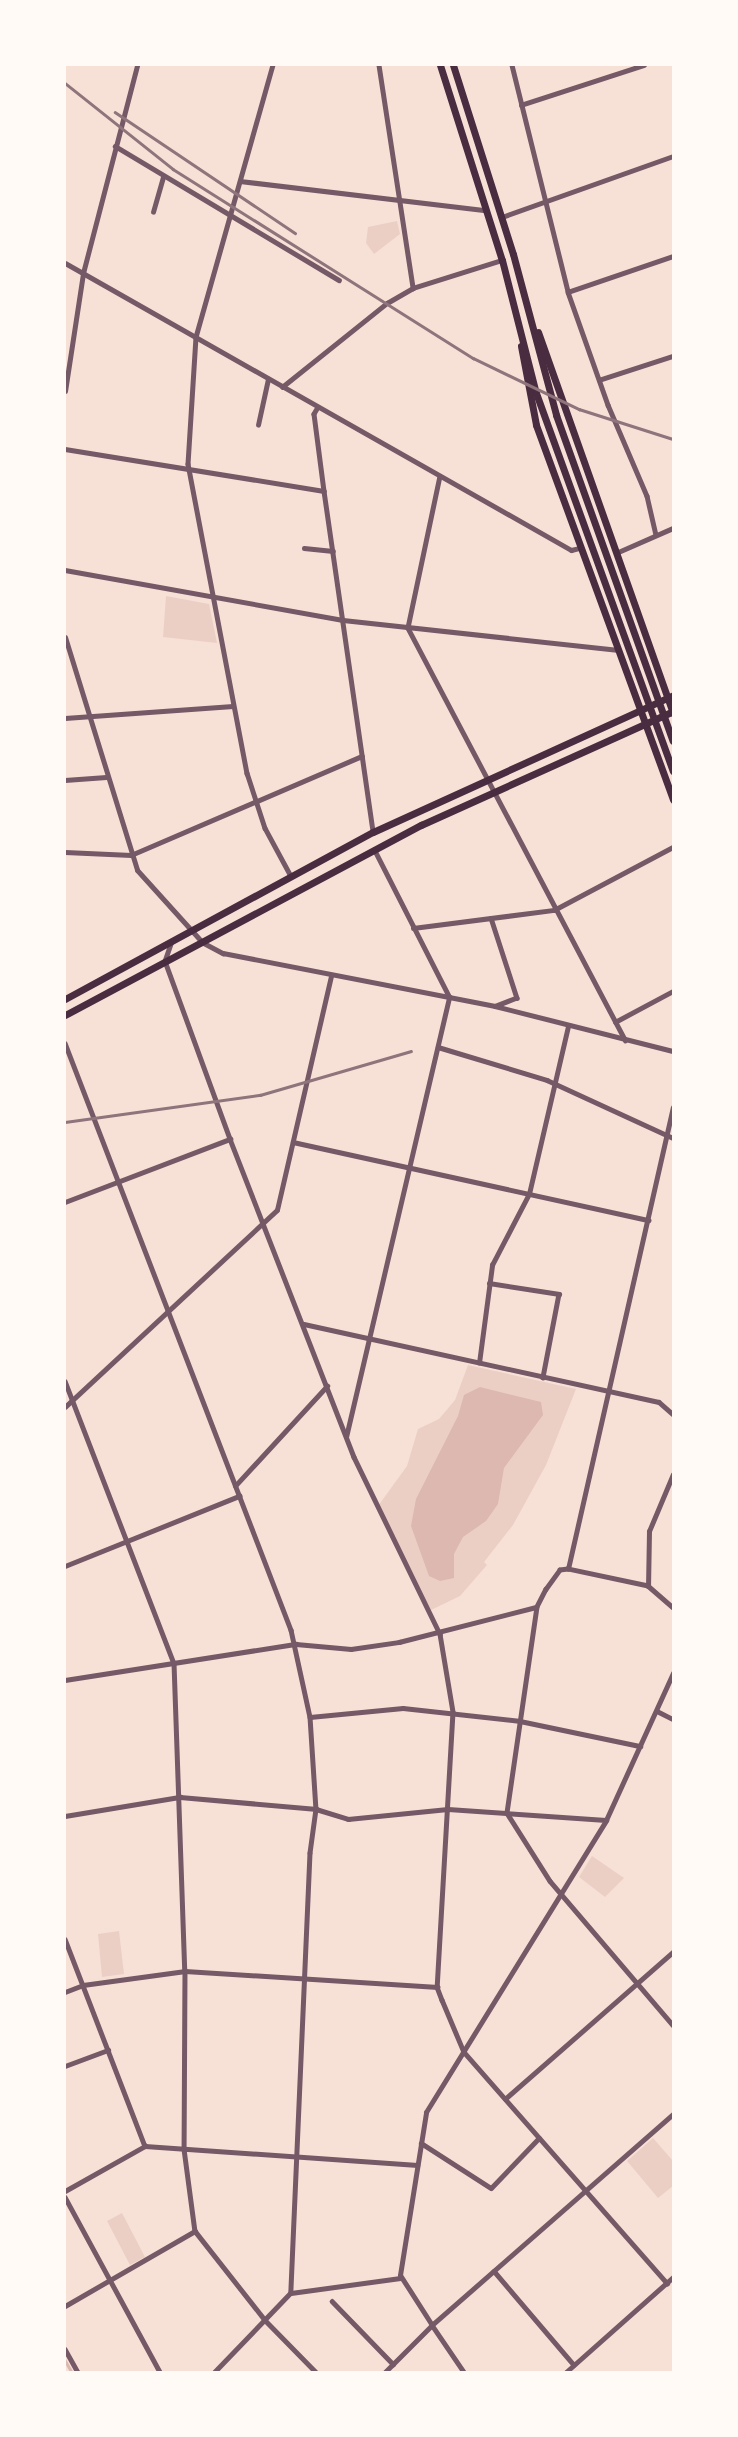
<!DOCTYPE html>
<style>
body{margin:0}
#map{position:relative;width:738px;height:2437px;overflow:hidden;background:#f7e1d7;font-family:Quicksand,sans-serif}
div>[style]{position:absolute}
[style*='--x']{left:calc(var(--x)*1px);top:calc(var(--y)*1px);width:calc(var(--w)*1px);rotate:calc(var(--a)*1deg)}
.green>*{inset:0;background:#ebcfc5}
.water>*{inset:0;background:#dcb8b0}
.stream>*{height:2.5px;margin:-1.25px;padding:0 1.25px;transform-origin:1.25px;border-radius:1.25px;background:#dcb8b0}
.minor>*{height:4.5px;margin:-2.25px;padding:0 2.25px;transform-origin:2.25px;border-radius:2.25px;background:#755966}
.tertiary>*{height:5px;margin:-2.5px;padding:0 2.5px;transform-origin:2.5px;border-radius:2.5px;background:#755966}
.primary>*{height:7px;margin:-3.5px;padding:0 3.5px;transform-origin:3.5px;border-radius:3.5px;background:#4a2c40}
.rail>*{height:2.5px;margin:-1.25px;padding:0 1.25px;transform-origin:1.25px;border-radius:1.25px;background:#8f747c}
span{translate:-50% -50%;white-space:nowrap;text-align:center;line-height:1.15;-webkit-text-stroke:7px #fffaf5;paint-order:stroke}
.frame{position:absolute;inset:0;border:66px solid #fffaf5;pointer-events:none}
</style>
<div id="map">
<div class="green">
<div style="clip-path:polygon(397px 221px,400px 234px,374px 254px,366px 243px,368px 227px)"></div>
<div style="clip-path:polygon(166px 596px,209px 604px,217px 643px,163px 637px)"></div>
<div style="clip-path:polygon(468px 1365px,576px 1389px,546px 1465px,513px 1525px,484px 1562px,487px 1565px,460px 1596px,429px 1611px,378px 1506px,407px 1466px,418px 1429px,439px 1419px,455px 1400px)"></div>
<div style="clip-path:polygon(592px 1856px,624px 1878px,605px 1897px,579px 1877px)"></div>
<div style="clip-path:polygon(119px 1931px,124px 1974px,102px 1977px,98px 1934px)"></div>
<div style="clip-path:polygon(653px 2138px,673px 2161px,673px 2186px,658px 2198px,627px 2161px)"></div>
<div style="clip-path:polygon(122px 2213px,145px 2257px,130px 2265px,107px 2221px)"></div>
</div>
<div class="water">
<div style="clip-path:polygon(480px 1387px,541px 1402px,543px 1415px,504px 1468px,498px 1504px,486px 1521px,463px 1537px,454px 1554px,454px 1578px,440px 1581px,429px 1576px,411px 1526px,416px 1499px,458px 1416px,464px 1395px)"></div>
</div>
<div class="stream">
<div style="--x:65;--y:2360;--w:14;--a:60"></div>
</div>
<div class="minor">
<div style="--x:273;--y:65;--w:283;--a:105.8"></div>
<div style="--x:196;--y:337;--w:127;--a:93.6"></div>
<div style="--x:188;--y:464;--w:315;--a:79.2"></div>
<div style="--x:247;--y:773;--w:58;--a:71.9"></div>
<div style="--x:265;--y:828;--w:55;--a:61.6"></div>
<div style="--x:379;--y:65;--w:226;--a:81.3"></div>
<div style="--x:512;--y:65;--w:234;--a:76.1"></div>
<div style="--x:568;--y:292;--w:120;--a:70.5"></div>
<div style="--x:608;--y:405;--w:99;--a:66.8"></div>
<div style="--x:647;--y:496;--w:39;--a:77"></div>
<div style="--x:521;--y:105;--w:129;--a:-18"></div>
<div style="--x:115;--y:146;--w:261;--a:30.9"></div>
<div style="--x:240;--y:181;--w:247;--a:6.8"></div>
<div style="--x:153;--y:212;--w:37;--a:-74"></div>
<div style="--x:502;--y:217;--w:182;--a:-19.6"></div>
<div style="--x:568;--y:292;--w:111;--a:-18.9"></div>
<div style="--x:599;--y:380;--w:78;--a:-18"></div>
<div style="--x:282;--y:387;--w:134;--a:-38.7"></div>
<div style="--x:387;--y:303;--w:30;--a:-30"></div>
<div style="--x:413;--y:288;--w:93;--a:-17.5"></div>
<div style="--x:318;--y:407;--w:8;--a:120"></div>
<div style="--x:314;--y:414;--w:78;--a:82.6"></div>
<div style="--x:324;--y:491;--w:345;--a:81.8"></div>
<div style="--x:258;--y:425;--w:47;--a:-77.7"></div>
<div style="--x:65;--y:449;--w:262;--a:9.2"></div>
<div style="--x:440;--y:476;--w:155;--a:101.9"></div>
<div style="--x:408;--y:628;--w:466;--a:62.2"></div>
<div style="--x:304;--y:548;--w:29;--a:6"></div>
<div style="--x:616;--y:553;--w:62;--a:-23.7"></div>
<div style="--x:65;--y:570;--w:282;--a:10.2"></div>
<div style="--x:343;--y:620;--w:277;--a:6.2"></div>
<div style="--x:65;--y:718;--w:168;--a:-4.1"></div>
<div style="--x:65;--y:780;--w:41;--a:-4.2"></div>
<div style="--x:65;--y:852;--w:66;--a:2.6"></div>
<div style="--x:131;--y:855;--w:251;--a:-23.2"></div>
<div style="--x:491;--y:918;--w:84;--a:72"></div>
<div style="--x:517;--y:998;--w:22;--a:159"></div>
<div style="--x:413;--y:928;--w:142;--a:-7.3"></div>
<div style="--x:554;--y:910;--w:135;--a:-27.9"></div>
<div style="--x:202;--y:942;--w:24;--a:28"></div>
<div style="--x:223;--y:953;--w:277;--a:11"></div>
<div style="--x:495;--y:1006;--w:184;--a:14.2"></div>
<div style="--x:171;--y:944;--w:18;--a:109"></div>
<div style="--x:165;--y:961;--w:189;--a:69.9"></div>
<div style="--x:230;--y:1139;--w:341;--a:68.7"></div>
<div style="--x:354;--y:1457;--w:197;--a:64.1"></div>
<div style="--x:440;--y:1634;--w:79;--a:80.5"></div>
<div style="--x:453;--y:1712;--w:275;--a:93.3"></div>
<div style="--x:437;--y:1987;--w:14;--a:69"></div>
<div style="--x:442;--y:2000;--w:56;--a:67.1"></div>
<div style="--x:464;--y:2052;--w:308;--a:48.7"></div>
<div style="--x:615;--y:1022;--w:66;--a:-28.1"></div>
<div style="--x:65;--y:1043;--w:629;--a:68.94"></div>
<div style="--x:291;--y:1630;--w:89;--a:77.7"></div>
<div style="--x:310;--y:1717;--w:92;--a:86.3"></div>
<div style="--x:316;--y:1809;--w:44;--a:97.8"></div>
<div style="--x:310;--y:1853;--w:440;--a:92.5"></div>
<div style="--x:291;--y:2293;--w:110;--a:133.9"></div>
<div style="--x:438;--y:1047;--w:114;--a:16.8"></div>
<div style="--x:547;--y:1080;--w:139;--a:24.7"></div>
<div style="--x:293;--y:1142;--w:364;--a:12.4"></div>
<div style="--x:65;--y:1202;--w:177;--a:-20.9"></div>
<div style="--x:489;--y:1283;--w:71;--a:8.9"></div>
<div style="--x:559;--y:1294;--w:85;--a:100.9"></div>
<div style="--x:304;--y:1324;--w:363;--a:12.4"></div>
<div style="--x:659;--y:1402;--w:18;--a:41"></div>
<div style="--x:479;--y:1363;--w:99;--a:-82.4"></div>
<div style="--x:492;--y:1265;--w:80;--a:-62.5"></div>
<div style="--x:529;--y:1194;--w:172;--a:-76.9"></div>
<div style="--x:65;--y:1381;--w:302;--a:68.9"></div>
<div style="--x:174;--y:1663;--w:308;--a:88"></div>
<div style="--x:185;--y:1971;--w:178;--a:90.3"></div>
<div style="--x:184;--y:2149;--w:83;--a:82.4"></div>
<div style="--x:195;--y:2231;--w:113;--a:51.8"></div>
<div style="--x:265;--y:2320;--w:73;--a:45.6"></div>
<div style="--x:65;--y:1407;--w:289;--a:-42.9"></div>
<div style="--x:277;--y:1210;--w:240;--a:-77"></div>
<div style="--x:346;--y:1437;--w:452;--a:-76.8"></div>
<div style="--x:449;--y:997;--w:165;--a:-117"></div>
<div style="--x:235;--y:1486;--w:136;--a:-47.4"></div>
<div style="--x:65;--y:1566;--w:188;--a:-21.9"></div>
<div style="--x:568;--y:1569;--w:473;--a:-77.2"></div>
<div style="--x:648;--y:1586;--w:82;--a:-168"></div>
<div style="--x:568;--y:1569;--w:8;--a:173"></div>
<div style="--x:560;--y:1570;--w:24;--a:126"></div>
<div style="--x:546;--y:1589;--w:20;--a:117"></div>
<div style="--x:537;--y:1607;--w:208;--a:98.3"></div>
<div style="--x:507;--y:1813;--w:80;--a:57.7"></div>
<div style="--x:550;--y:1881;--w:189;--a:49.5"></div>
<div style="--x:65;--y:1680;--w:234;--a:-8.9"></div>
<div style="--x:296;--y:1644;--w:55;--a:5.2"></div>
<div style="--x:351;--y:1649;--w:49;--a:-8.3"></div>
<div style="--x:399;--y:1642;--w:141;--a:-14.3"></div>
<div style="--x:657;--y:1711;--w:18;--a:27"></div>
<div style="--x:310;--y:1717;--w:93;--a:-5.5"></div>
<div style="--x:403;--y:1708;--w:118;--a:6.3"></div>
<div style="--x:520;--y:1721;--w:123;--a:11.8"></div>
<div style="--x:65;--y:1816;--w:117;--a:-9.4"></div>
<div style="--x:180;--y:1797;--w:137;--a:5"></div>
<div style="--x:316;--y:1809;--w:34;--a:17"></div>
<div style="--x:348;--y:1819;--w:100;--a:-5.7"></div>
<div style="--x:448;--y:1809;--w:158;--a:4"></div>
<div style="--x:65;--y:1939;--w:222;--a:68.9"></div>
<div style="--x:65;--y:1992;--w:19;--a:-21"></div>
<div style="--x:83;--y:1985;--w:103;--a:-7.8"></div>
<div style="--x:185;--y:1971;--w:253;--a:3.6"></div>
<div style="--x:65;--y:2066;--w:46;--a:-20.4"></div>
<div style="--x:505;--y:2099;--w:223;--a:-41.2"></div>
<div style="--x:421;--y:2143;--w:83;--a:32.7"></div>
<div style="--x:491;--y:2188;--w:69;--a:-46.2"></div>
<div style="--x:65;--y:2191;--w:92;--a:-29.4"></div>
<div style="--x:145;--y:2146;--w:273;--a:4"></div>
<div style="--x:65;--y:2197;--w:199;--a:61.5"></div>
<div style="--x:494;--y:2271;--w:123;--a:49.6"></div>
<div style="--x:291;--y:2293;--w:110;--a:-7.8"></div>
<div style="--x:332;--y:2301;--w:88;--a:45.9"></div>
<div style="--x:65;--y:2306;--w:150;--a:-30"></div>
<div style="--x:432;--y:2325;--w:57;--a:55.8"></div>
<div style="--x:65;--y:2349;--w:26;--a:61"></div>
<div style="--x:385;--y:2372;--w:66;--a:-45"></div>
<div style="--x:432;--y:2325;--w:320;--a:-41.2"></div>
</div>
<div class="tertiary">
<div style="--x:65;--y:263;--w:582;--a:29.56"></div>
<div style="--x:571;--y:550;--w:8;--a:-14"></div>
<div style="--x:65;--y:391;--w:119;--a:-81.3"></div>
<div style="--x:83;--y:273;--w:215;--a:-75.4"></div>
<div style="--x:65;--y:637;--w:244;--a:72.8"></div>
<div style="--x:137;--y:870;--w:97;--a:47.9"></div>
<div style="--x:673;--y:1474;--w:62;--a:112.8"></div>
<div style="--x:649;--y:1531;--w:55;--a:91"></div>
<div style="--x:648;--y:1586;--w:33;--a:41"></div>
<div style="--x:432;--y:2325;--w:59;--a:-122.6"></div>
<div style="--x:400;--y:2275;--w:165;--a:-80.9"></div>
<div style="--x:426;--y:2112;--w:343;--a:-58.3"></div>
<div style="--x:606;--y:1820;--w:162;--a:-65.5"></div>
<div style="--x:566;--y:2372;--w:143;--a:-41.6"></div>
</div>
<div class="primary">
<div style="--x:440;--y:65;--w:205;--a:72.4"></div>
<div style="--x:502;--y:260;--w:137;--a:75.7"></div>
<div style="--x:536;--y:393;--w:402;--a:70.1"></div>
<div style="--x:453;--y:65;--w:198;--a:72.4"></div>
<div style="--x:513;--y:254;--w:167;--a:75"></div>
<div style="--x:556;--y:415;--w:346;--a:70.3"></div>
<div style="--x:538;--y:332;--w:404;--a:70.5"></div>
<div style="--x:521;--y:346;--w:80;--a:79.2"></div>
<div style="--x:536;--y:425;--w:399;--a:69.9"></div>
<div style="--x:65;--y:999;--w:350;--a:-28.5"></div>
<div style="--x:373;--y:832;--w:330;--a:-24.5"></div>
<div style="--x:65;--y:1015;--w:404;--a:-28.1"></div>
<div style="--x:421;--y:825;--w:277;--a:-24.3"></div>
</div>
<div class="rail">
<div style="--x:65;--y:83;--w:138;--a:38.5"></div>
<div style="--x:173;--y:169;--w:355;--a:32.2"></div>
<div style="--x:473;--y:358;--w:118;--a:25.7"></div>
<div style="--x:579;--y:409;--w:99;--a:17.7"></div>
<div style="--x:115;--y:112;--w:217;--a:33.9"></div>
<div style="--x:65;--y:1122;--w:197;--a:-7.9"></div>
<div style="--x:260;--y:1095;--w:157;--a:-16.2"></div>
</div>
<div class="frame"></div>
</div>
